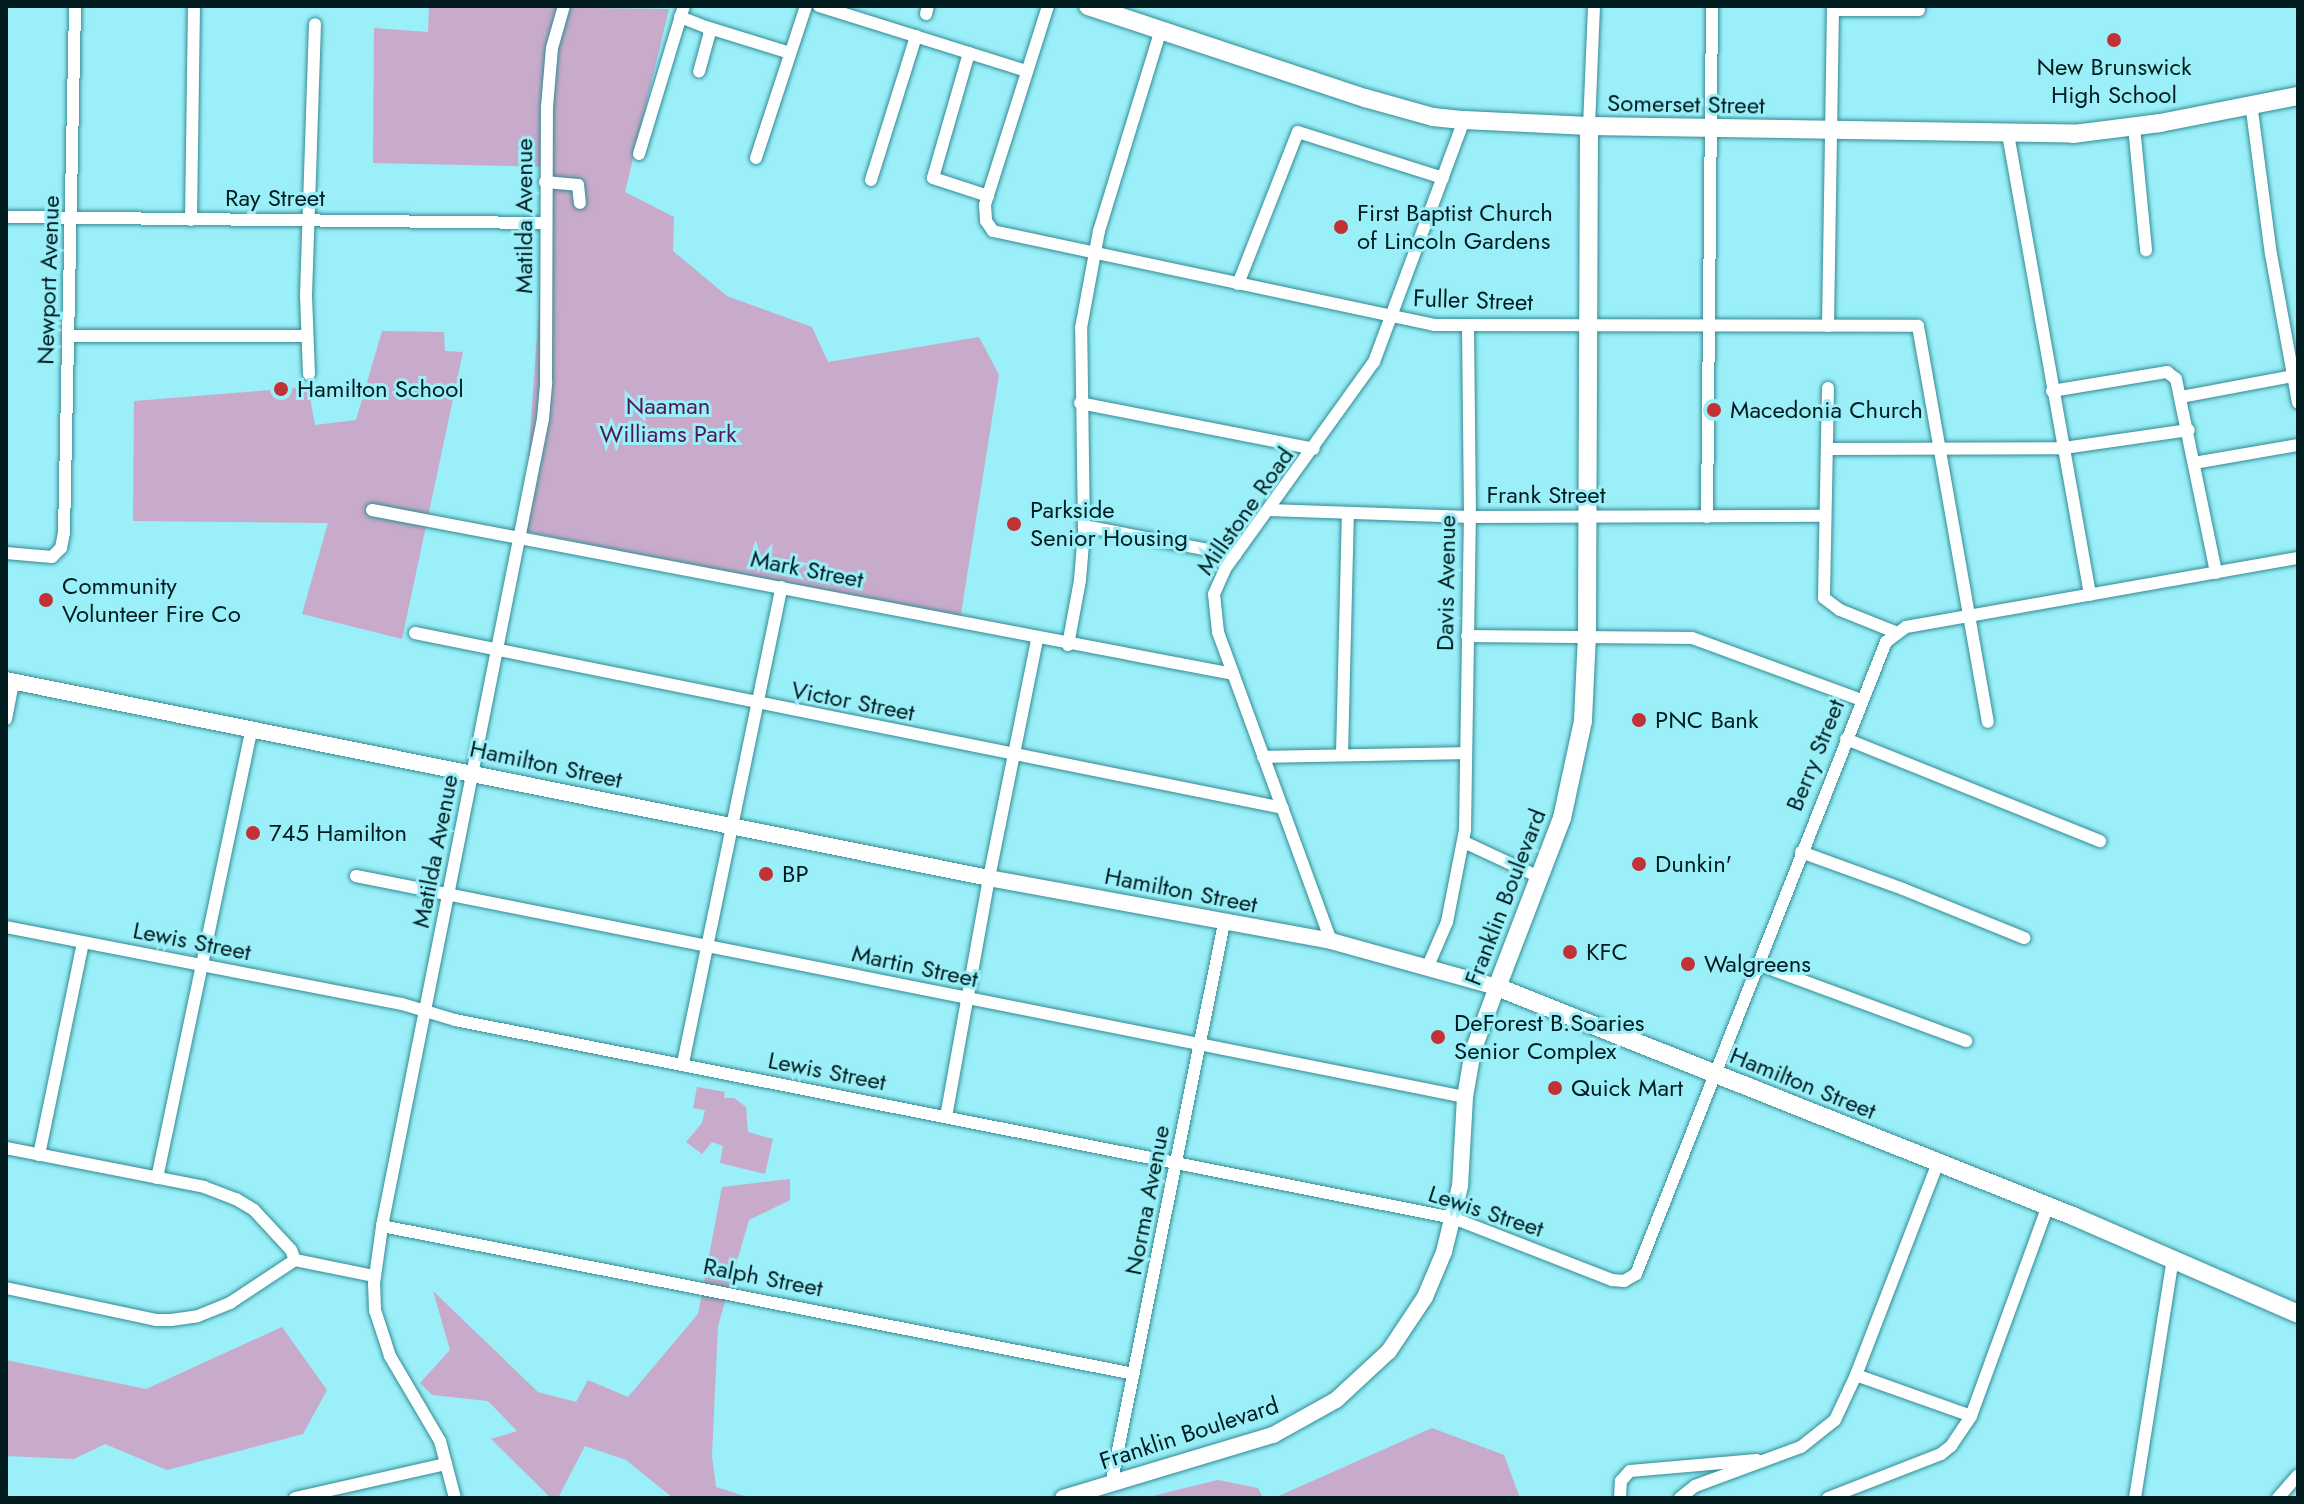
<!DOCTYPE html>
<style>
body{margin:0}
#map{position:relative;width:2304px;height:1504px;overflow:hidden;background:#9aeff8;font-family:Jost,sans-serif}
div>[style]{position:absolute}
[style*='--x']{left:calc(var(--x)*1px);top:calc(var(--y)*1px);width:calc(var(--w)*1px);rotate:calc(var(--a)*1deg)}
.green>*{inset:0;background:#c8aaca}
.roads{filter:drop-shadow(0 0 2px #328b94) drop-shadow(0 0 2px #328b94)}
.minor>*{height:12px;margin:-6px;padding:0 6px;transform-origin:6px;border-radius:6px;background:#fff}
.tertiary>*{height:16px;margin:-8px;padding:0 8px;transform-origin:8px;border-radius:8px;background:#fff}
.secondary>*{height:18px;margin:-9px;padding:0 9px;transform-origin:9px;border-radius:9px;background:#fff}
.dots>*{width:22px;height:22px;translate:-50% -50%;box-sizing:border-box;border:4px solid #9aeff8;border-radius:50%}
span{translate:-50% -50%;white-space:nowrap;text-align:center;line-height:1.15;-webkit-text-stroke:6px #9aeff8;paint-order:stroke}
.poi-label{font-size:24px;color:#021d20}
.left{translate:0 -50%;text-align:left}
.street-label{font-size:24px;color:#021d20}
.park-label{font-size:24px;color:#511956}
.frame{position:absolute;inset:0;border:8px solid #021d20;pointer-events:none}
</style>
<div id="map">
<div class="green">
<div style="clip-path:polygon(429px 6px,669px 9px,625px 192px,674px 217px,673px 251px,727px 296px,812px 327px,828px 362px,979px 337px,999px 375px,960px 620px,523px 531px,549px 167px,373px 163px,374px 28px,428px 32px)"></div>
<div style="clip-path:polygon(382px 331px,444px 332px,445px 351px,463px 352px,402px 639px,302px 614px,328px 523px,133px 521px,134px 401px,308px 387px,315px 425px,356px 420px)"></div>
<div style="clip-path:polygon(697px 1087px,725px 1092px,724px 1098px,734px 1098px,746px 1107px,748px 1132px,773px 1139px,765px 1174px,720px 1163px,723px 1146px,712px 1142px,702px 1154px,686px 1142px,702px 1123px,705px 1110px,693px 1108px)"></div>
<div style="clip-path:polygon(790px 1179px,790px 1200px,749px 1220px,718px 1326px,712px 1456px,716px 1487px,751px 1498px,673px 1498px,626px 1460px,585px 1446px,558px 1498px,551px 1498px,491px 1439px,517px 1431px,488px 1401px,432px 1395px,420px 1383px,450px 1350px,433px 1291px,538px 1392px,576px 1402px,588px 1380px,628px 1397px,698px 1314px,722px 1187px)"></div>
<div style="clip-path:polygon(282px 1327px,327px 1390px,303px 1434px,167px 1470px,105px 1444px,74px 1459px,6px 1456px,6px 1360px,146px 1389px)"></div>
<div style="clip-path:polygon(1432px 1428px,1504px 1455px,1520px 1498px,1274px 1498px)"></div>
<div style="clip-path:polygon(1218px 1480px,1258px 1488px,1263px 1498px,1144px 1498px)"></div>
</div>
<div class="roads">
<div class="minor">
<div style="--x:819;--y:6;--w:217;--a:17.4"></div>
<div style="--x:1048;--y:6;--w:209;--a:107.6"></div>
<div style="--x:985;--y:205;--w:16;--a:86"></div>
<div style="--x:986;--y:221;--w:12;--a:55"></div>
<div style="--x:993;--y:231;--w:451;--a:12"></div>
<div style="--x:1434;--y:325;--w:484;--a:0.1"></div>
<div style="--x:1918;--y:326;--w:402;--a:80"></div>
<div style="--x:1833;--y:10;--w:86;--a:0"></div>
<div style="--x:926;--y:14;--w:8;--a:-76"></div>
<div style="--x:680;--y:17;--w:28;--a:21"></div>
<div style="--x:706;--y:27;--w:6;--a:51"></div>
<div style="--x:710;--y:32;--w:41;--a:105.4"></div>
<div style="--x:706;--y:27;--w:88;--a:17.2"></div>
<div style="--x:969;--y:53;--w:130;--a:106.1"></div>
<div style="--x:933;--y:178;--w:58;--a:18.1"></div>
<div style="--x:2251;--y:103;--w:152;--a:82.5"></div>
<div style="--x:2271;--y:254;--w:151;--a:79.7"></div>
<div style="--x:1589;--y:126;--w:120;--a:-87.6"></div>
<div style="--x:2134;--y:127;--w:124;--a:84.4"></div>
<div style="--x:2008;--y:134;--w:468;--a:79.9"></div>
<div style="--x:639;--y:154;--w:155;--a:-73.1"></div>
<div style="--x:756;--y:158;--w:160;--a:-71.8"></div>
<div style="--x:871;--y:180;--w:151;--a:-72.6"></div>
<div style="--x:545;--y:182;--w:33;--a:5"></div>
<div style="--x:578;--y:185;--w:18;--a:84"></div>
<div style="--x:6;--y:217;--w:538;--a:0.64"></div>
<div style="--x:191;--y:220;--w:214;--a:-89.2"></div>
<div style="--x:1238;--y:284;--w:163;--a:-68.5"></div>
<div style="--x:1298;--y:132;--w:152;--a:17.6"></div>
<div style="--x:1828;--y:326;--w:320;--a:-89.1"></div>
<div style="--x:68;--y:336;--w:239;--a:0"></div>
<div style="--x:309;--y:374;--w:79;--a:-92.2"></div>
<div style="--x:306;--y:295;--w:271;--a:-88.1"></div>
<div style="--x:1828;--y:388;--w:210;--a:91.1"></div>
<div style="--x:1824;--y:598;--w:20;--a:37"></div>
<div style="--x:1840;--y:610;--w:59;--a:21.8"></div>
<div style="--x:2052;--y:391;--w:117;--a:-9.4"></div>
<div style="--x:2167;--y:372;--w:11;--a:38"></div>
<div style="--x:2176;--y:379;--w:198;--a:78.3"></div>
<div style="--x:2181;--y:397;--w:114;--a:-10.6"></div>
<div style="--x:1080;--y:403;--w:238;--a:11.1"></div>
<div style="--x:1828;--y:449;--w:236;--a:-0.2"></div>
<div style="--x:2064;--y:448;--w:126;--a:-8.2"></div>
<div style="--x:2194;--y:463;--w:106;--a:-9.8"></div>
<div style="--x:372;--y:510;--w:876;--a:10.78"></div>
<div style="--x:1268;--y:510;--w:202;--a:2"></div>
<div style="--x:1470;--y:517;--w:354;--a:-0.2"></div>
<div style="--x:1707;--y:517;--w:511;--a:-89.44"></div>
<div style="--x:1084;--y:526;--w:154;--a:10.9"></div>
<div style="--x:6;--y:553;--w:46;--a:5"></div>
<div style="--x:52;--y:557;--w:13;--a:-45"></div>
<div style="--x:61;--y:548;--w:15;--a:-79"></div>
<div style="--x:64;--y:533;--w:527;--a:-88.8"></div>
<div style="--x:415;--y:633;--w:885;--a:11.4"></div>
<div style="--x:1467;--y:636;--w:225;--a:0.5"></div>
<div style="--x:1692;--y:638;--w:180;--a:20.1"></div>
<div style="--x:1068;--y:645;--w:66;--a:-79.5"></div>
<div style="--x:1080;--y:580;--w:49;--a:-85.3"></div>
<div style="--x:1084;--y:531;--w:203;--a:-90.8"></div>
<div style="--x:1081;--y:328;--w:99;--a:-79.5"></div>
<div style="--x:1099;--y:231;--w:210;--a:-72.9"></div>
<div style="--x:6;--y:719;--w:38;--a:-79"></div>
<div style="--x:1846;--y:739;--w:274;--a:21.9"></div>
<div style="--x:1342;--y:755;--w:240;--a:-88.6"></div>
<div style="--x:1263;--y:757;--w:203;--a:-1.1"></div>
<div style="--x:1464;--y:842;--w:83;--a:25"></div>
<div style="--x:1801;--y:852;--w:109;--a:19.9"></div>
<div style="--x:1903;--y:889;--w:131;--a:22"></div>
<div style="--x:356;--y:876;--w:1131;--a:11.27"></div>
<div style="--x:6;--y:927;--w:403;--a:11"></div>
<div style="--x:402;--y:1004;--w:55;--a:16.8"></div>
<div style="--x:455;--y:1020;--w:1017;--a:11.22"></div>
<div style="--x:1453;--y:1218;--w:171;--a:21.3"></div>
<div style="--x:1612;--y:1280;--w:12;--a:5"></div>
<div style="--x:1624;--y:1281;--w:14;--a:-30"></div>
<div style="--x:1636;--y:1274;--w:680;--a:-68.42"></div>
<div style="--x:1886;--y:642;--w:25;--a:-37"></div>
<div style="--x:1906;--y:627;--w:398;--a:-10"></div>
<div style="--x:1331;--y:941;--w:329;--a:-110.1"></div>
<div style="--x:1218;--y:632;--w:38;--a:-96"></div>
<div style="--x:1214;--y:594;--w:27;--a:-66"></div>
<div style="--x:1225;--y:569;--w:255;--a:-54.3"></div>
<div style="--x:1374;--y:362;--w:258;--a:-69.6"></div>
<div style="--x:1757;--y:964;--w:223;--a:20.2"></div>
<div style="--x:1428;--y:966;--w:48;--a:-66.6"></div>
<div style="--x:1447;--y:922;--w:94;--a:-78.9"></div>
<div style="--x:1465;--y:830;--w:313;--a:-89.1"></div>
<div style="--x:1470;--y:517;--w:192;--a:-90.6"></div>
<div style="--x:683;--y:1063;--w:486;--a:-78.3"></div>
<div style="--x:946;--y:1117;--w:243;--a:-79.8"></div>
<div style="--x:989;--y:878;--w:244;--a:-78.6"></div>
<div style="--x:6;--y:1148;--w:202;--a:11.1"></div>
<div style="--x:204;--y:1187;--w:34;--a:21"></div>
<div style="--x:236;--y:1199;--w:21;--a:31"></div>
<div style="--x:254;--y:1210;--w:54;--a:47.2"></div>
<div style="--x:291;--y:1250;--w:11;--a:68"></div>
<div style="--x:295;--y:1260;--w:81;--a:11.4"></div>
<div style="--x:39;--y:1155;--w:217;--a:-78.3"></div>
<div style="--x:157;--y:1178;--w:460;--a:-78.1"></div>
<div style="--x:382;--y:1226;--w:766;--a:11.13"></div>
<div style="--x:6;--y:1288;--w:153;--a:12"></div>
<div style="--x:156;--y:1320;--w:15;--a:0"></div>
<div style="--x:171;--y:1320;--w:27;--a:-8"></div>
<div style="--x:198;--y:1316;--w:35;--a:-22"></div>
<div style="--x:230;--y:1303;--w:78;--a:-33.5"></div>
<div style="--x:1856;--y:1375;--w:122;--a:19.6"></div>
<div style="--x:1111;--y:1485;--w:573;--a:-78.63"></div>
<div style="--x:295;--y:1498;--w:155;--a:-12.7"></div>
<div style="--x:455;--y:1498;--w:59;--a:-104.7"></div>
<div style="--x:440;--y:1441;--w:99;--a:-120.5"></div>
<div style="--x:390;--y:1356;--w:48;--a:-108.1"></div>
<div style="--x:375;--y:1310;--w:26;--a:-92"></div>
<div style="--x:374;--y:1284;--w:59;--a:-82.1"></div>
<div style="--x:382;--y:1226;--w:823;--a:-78.72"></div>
<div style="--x:543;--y:419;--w:38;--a:-85"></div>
<div style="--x:546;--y:381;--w:274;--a:-89.8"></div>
<div style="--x:547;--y:107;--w:59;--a:-85.2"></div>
<div style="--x:552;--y:48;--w:44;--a:-74.1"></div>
<div style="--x:1620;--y:1498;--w:17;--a:-87"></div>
<div style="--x:1621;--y:1481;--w:13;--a:-48"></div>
<div style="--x:1630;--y:1471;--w:127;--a:-5"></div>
<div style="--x:1680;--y:1498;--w:19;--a:-39"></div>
<div style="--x:1695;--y:1486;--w:113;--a:-20.2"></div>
<div style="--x:1801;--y:1447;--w:43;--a:-38.5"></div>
<div style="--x:1835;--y:1420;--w:50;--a:-65"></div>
<div style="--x:1856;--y:1375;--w:228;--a:-68.9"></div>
<div style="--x:1828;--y:1498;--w:121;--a:-21.3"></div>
<div style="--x:1941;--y:1454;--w:13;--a:-39"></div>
<div style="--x:1951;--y:1446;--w:36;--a:-56"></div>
<div style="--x:1971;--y:1416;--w:224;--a:-69.9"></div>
<div style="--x:2135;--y:1498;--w:244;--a:-81"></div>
<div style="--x:2278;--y:1498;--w:30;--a:-49"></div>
</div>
<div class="tertiary">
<div style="--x:6;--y:680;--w:1003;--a:11.39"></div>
<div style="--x:989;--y:878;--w:348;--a:10.4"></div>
<div style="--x:1331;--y:941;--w:172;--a:15.5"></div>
<div style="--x:1497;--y:987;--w:68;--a:110.6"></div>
<div style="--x:1473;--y:1051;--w:47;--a:99.9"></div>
<div style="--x:1465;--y:1097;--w:89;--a:93.2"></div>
<div style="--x:1460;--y:1186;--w:68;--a:103.6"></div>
<div style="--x:1444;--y:1252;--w:49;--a:112.9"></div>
<div style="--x:1425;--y:1297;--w:65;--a:123.7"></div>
<div style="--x:1389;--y:1351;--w:72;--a:137.2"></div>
<div style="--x:1336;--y:1400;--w:72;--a:150.9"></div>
<div style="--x:1273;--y:1435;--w:219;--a:163.3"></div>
</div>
<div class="secondary">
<div style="--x:1088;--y:6;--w:292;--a:18.4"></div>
<div style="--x:1365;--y:98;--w:71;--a:15.6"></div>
<div style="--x:1433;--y:117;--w:31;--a:6"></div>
<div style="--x:1464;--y:120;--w:125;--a:2.7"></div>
<div style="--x:1589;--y:126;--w:484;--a:0.9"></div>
<div style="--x:2073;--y:134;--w:88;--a:-7.2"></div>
<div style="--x:2160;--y:123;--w:141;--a:-11.1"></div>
<div style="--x:1589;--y:126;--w:509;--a:90.23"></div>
<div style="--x:1587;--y:635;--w:86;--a:92.7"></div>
<div style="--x:1583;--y:721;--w:99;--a:102.2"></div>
<div style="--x:1562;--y:818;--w:181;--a:111"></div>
<div style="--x:1497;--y:987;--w:620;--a:21.68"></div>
<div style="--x:2073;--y:1216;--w:245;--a:23.5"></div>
</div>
</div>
<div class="dots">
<div style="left:2114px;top:40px;background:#c13135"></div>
<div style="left:1341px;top:227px;background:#c13135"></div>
<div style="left:281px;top:389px;background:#c13135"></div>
<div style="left:1714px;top:410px;background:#c13135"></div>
<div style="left:1014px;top:524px;background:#c13135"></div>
<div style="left:46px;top:600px;background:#c13135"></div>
<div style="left:1639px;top:720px;background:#c13135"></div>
<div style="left:253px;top:833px;background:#c13135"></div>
<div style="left:1639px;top:864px;background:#c13135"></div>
<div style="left:766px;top:874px;background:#c13135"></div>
<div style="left:1570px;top:952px;background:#c13135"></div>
<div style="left:1688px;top:964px;background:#c13135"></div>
<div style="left:1438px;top:1037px;background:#c13135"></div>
<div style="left:1555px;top:1088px;background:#c13135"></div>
</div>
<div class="poi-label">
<span style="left:2114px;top:81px">New Brunswick<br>High School</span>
<span class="left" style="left:1357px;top:227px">First Baptist Church<br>of Lincoln Gardens</span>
<span class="left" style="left:297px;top:389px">Hamilton School</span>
<span class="left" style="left:1730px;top:410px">Macedonia Church</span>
<span class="left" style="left:1030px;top:524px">Parkside<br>Senior Housing</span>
<span class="left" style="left:62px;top:600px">Community<br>Volunteer Fire Co</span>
<span class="left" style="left:1655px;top:720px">PNC Bank</span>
<span class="left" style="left:269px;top:833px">745 Hamilton</span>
<span class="left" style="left:1655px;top:864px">Dunkin'</span>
<span class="left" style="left:782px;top:874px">BP</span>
<span class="left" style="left:1586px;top:952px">KFC</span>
<span class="left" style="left:1704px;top:964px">Walgreens</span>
<span class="left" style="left:1454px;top:1037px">DeForest B.Soaries<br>Senior Complex</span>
<span class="left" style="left:1571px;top:1088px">Quick Mart</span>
</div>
<div class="street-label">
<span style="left:1686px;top:104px;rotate:1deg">Somerset Street</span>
<span style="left:275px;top:198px">Ray Street</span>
<span style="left:524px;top:216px;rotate:-90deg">Matilda Avenue</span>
<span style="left:48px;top:280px;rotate:-88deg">Newport Avenue</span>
<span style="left:1473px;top:300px;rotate:2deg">Fuller Street</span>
<span style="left:1546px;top:495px">Frank Street</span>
<span style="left:1245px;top:511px;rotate:-55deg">Millstone Road</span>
<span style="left:807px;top:569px;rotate:11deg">Mark Street</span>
<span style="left:1446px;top:583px;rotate:-89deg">Davis Avenue</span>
<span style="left:853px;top:701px;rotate:11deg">Victor Street</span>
<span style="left:1815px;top:755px;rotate:-68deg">Berry Street</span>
<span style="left:546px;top:764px;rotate:12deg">Hamilton Street</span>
<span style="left:435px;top:851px;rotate:-79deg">Matilda Avenue</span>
<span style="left:1181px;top:890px;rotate:11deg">Hamilton Street</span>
<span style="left:1505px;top:897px;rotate:-69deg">Franklin Boulevard</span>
<span style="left:192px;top:941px;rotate:11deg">Lewis Street</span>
<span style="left:915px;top:966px;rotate:12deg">Martin Street</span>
<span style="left:827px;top:1071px;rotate:11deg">Lewis Street</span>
<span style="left:1803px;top:1083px;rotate:22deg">Hamilton Street</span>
<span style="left:1147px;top:1200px;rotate:-79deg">Norma Avenue</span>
<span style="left:1486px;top:1211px;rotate:18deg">Lewis Street</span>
<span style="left:763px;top:1277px;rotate:11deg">Ralph Street</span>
<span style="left:1189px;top:1433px;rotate:-18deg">Franklin Boulevard</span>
</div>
<div class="park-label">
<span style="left:668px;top:420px">Naaman<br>Williams Park</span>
</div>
<div class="frame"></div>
</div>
